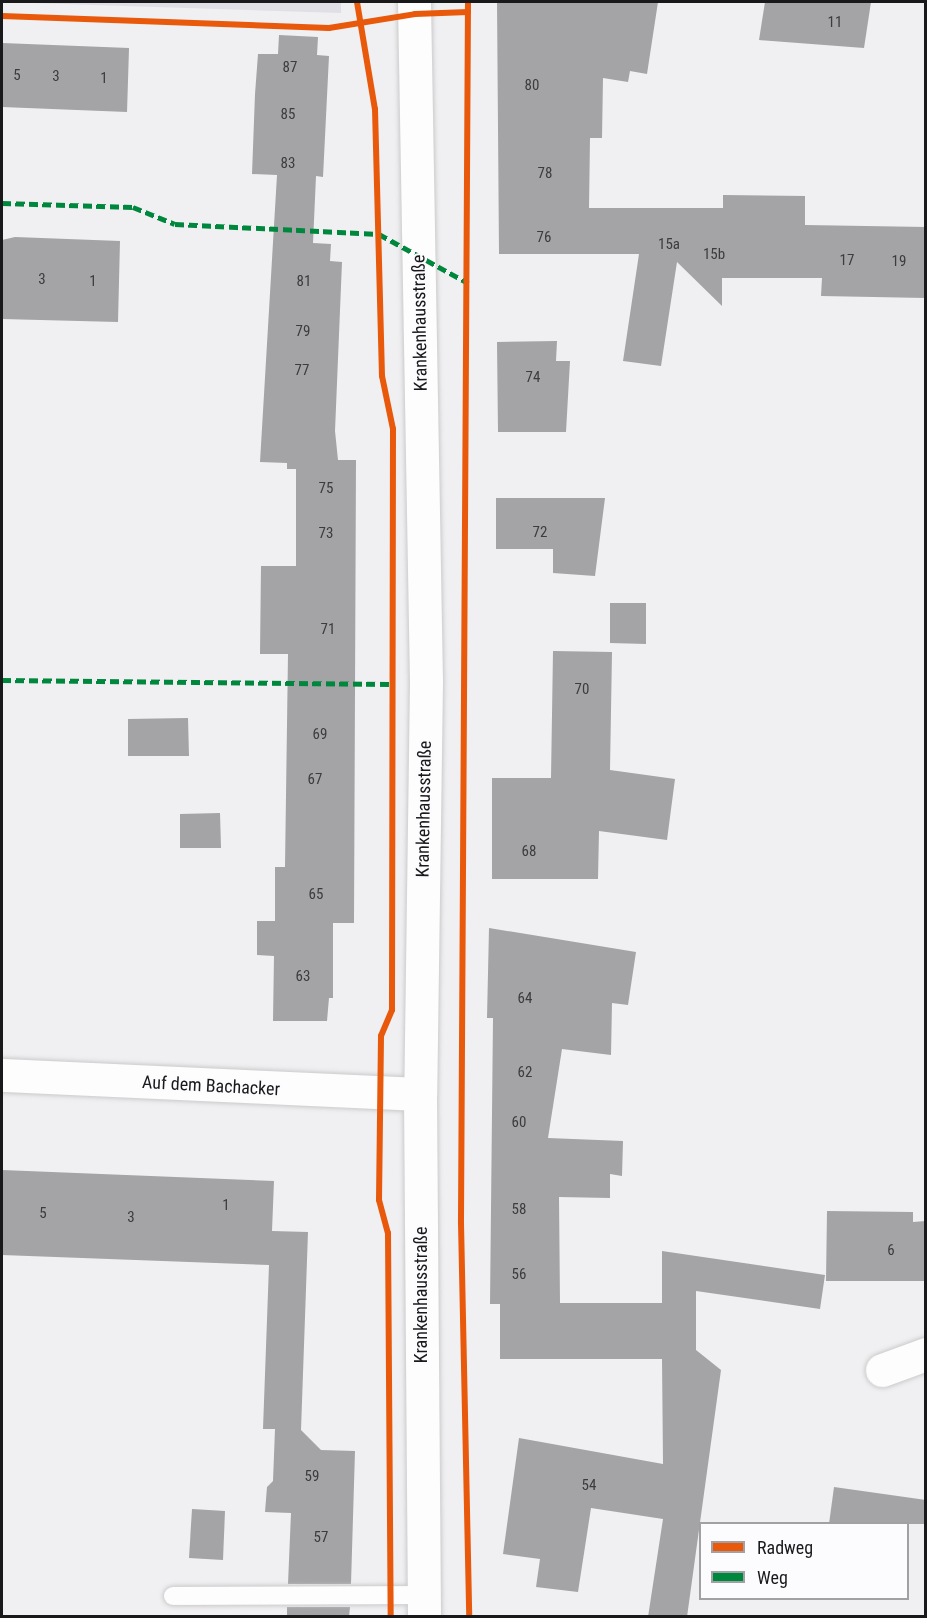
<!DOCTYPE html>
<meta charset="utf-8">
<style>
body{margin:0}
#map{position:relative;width:927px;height:1618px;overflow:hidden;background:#f0eff1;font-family:"Roboto Condensed",sans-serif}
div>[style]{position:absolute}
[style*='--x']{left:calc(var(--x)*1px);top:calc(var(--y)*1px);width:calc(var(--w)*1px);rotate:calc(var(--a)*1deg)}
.built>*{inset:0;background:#e1dfe6}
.building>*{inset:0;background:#a4a3a5}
.roads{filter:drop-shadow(0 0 2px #cbcacc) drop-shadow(0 0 2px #cbcacc)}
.lane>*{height:18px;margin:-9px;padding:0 9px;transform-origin:9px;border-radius:9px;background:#fdfdfd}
.street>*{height:33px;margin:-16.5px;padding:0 16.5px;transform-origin:16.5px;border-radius:16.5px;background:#fdfdfd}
.secondary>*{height:33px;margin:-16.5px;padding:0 16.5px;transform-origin:16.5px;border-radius:16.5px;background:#fdfdfd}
.quiet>*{height:4.5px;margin-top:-2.25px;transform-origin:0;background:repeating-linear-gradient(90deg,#00873e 0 9px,transparent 0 13.5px)}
.cycleway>*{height:6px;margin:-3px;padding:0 3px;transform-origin:3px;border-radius:3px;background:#e8590c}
span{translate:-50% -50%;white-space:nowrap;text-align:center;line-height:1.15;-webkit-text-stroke:4.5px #fcfbfe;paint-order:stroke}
.number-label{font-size:15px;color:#3c3b3d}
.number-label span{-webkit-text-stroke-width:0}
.street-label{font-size:18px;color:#19181a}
.frame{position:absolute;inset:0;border:3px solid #19181a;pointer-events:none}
.legend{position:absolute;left:699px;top:1522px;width:210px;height:78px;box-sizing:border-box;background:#fcfbfe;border:2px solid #a1a0a3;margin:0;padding:8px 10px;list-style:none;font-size:18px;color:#19181a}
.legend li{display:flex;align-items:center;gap:12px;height:30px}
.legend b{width:30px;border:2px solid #a1a0a3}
</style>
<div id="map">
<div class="built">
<div style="clip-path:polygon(2px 2px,341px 2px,341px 13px)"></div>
</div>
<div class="building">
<div style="clip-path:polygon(497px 2px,658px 2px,647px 74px,630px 71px,628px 82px,603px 78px,602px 138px,590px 138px,589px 208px,723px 208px,723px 195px,805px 196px,805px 225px,926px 227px,926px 298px,821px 296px,822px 278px,722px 278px,722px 306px,677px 262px,661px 366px,623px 361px,639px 254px,499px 254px)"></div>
<div style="clip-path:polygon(765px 2px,871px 2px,864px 48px,759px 40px)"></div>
<div style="clip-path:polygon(279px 35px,318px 37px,317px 55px,329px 56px,323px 177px,316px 176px,313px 243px,331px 244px,330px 261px,342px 262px,335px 431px,338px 460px,356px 460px,354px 923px,333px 923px,333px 998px,329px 998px,327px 1021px,273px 1021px,274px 956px,257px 955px,257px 921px,275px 921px,275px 867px,285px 867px,288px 654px,260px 654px,261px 566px,296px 566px,296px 469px,287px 469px,287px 463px,260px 462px,277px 175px,252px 174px,255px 94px,258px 54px,278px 54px)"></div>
<div style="clip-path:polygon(2px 43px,129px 48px,127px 112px,2px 107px)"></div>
<div style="clip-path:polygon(15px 237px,120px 241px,118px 322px,2px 319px,2px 240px)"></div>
<div style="clip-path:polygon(557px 341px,556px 361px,570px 361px,566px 432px,498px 432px,497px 342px)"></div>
<div style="clip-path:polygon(496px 498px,605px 498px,595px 576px,553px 573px,553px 549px,496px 549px)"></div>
<div style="clip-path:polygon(610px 603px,646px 603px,646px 644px,610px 643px)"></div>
<div style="clip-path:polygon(553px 651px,612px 652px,610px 770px,675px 779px,667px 840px,599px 831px,598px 879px,492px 879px,492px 778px,551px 778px)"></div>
<div style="clip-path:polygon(188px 718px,189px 756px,128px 756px,128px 719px)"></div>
<div style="clip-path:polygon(220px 813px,221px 848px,180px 848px,180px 814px)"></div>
<div style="clip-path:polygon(489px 928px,636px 952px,628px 1005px,612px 1003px,611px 1055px,562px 1049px,548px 1138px,623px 1141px,622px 1176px,610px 1174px,610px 1198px,559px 1197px,560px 1303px,662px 1303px,662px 1251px,825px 1275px,820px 1309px,696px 1291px,696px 1350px,721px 1370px,687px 1617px,648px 1617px,663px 1519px,591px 1508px,578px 1592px,536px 1587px,540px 1559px,503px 1554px,519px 1438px,663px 1464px,662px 1359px,500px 1359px,500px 1304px,490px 1304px,493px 1018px,487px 1018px)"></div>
<div style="clip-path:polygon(2px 1170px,274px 1181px,272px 1231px,308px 1232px,301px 1430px,321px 1450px,355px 1451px,351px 1584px,288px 1584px,291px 1513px,265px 1512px,267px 1487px,273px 1481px,275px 1429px,263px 1429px,269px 1265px,2px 1255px)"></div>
<div style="clip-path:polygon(827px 1211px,913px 1212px,913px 1222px,926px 1221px,926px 1281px,826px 1281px)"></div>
<div style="clip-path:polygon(834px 1487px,926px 1500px,926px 1524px,829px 1524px)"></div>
<div style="clip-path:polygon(192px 1509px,225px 1511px,223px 1560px,189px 1558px)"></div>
<div style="clip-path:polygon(287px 1607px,350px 1607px,349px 1617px,287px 1617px)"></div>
</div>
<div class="roads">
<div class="lane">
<div style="--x:173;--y:1596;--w:250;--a:-0.2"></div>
</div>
<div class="street">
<div style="--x:2;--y:1075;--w:418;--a:2.6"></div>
<div style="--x:882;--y:1370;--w:47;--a:-20"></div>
</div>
<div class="secondary">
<div style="--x:414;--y:2;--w:679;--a:88.99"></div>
<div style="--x:426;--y:681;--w:413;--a:90.8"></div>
<div style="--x:420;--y:1094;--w:522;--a:89.56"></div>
</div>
</div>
<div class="quiet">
<div style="--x:2;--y:203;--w:131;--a:1.7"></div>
<div style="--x:133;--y:207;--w:45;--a:22"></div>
<div style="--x:175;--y:224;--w:204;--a:2.8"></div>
<div style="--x:379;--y:234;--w:102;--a:28.8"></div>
<div style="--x:2;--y:680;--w:387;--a:0.6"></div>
</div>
<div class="cycleway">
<div style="--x:357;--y:2;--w:109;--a:80.5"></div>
<div style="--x:375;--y:109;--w:267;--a:88.5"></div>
<div style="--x:382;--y:376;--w:54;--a:78.3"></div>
<div style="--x:393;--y:429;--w:581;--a:90.1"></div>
<div style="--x:392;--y:1010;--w:28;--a:113"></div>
<div style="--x:381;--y:1036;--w:164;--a:90.7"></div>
<div style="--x:379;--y:1200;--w:34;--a:75"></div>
<div style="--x:388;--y:1233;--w:383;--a:89.6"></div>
<div style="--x:468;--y:2;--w:1221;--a:90.33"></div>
<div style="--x:461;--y:1223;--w:393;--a:88.8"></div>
<div style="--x:2;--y:16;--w:327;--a:2.1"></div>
<div style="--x:329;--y:28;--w:87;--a:-9.2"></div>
<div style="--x:415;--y:14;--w:53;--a:-2.2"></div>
</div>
<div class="number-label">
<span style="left:835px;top:23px">11</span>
<span style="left:290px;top:68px">87</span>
<span style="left:17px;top:76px">5</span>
<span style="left:56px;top:77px">3</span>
<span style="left:104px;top:79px">1</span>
<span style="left:532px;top:86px">80</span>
<span style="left:288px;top:115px">85</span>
<span style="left:288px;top:164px">83</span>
<span style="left:545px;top:174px">78</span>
<span style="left:544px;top:238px">76</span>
<span style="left:669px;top:245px">15a</span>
<span style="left:714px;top:255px">15b</span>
<span style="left:847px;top:261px">17</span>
<span style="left:899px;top:262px">19</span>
<span style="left:42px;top:280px">3</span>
<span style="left:93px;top:282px">1</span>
<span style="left:304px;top:282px">81</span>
<span style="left:303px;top:332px">79</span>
<span style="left:302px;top:371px">77</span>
<span style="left:533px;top:378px">74</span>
<span style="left:326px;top:489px">75</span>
<span style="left:540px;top:533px">72</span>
<span style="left:326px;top:534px">73</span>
<span style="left:328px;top:630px">71</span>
<span style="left:582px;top:690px">70</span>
<span style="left:320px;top:735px">69</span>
<span style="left:315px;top:780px">67</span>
<span style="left:529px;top:852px">68</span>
<span style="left:316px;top:895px">65</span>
<span style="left:303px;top:977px">63</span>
<span style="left:525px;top:999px">64</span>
<span style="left:525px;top:1073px">62</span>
<span style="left:519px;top:1123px">60</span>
<span style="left:226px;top:1206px">1</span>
<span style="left:519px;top:1210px">58</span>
<span style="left:43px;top:1214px">5</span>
<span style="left:131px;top:1218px">3</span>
<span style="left:891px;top:1251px">6</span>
<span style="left:519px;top:1275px">56</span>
<span style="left:312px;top:1477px">59</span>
<span style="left:589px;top:1486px">54</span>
<span style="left:321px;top:1538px">57</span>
</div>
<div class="street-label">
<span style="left:420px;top:323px;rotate:-91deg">Krankenhausstraße</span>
<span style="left:424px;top:809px;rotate:-89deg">Krankenhausstraße</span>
<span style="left:211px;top:1086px;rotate:3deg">Auf dem Bachacker</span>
<span style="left:421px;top:1295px;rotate:-90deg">Krankenhausstraße</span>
</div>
<div class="frame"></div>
<ul class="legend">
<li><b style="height:8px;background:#e8590c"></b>Radweg</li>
<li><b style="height:8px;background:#00873e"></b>Weg</li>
</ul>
</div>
